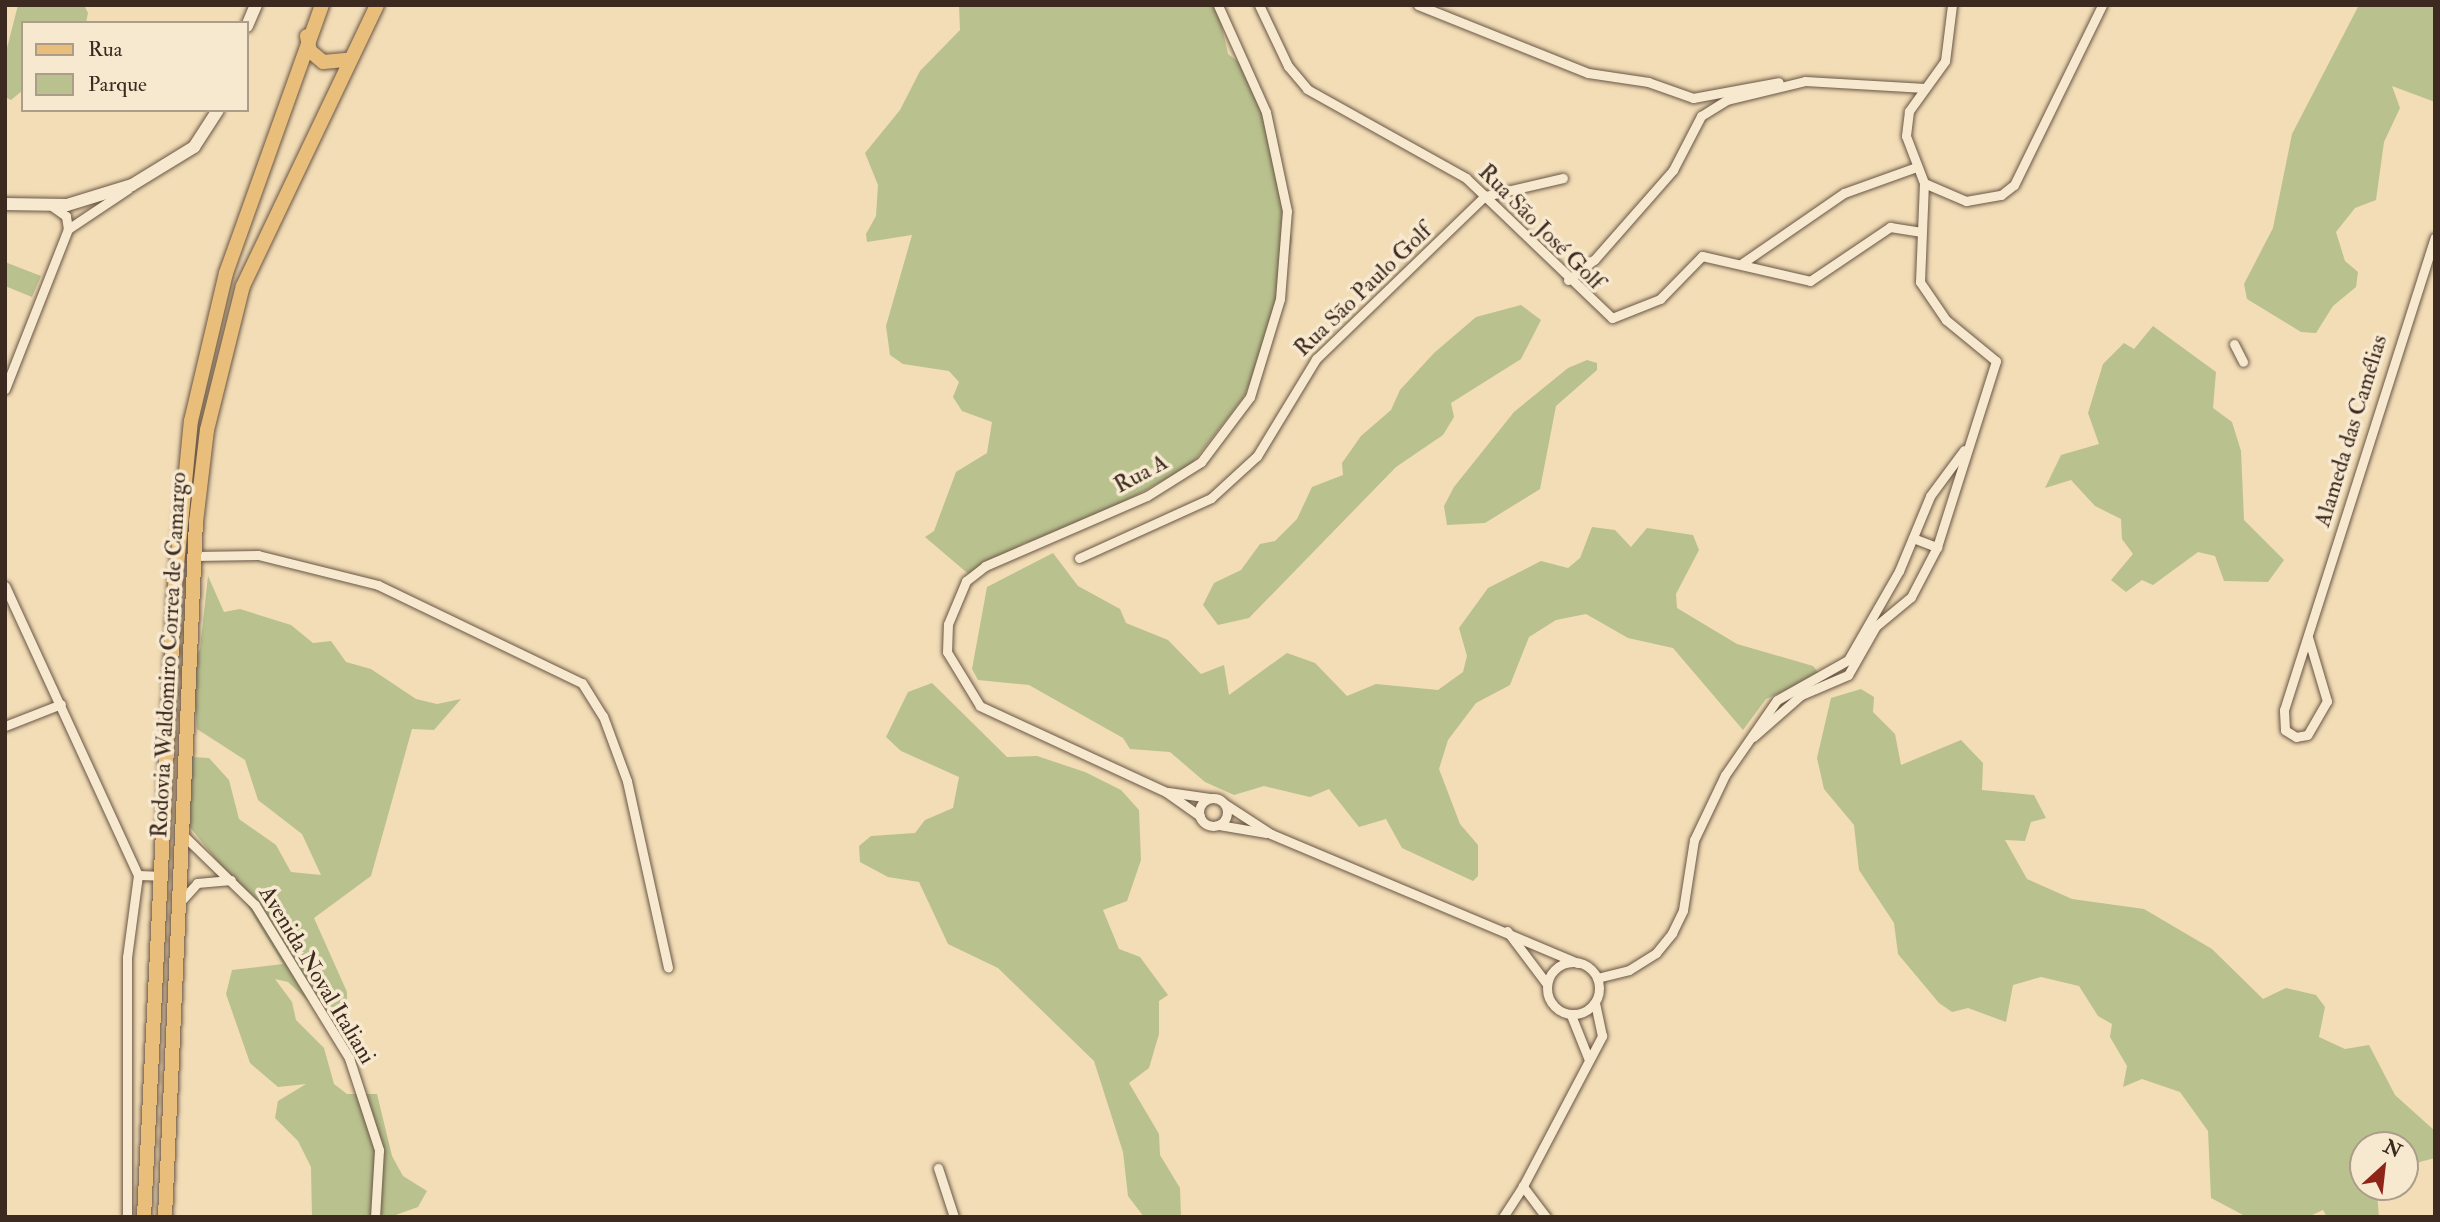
<!DOCTYPE html>
<meta charset="utf-8">
<style>
body{margin:0}
#map{position:relative;width:2440px;height:1222px;overflow:hidden;background:#f2ddb6;font-family:"IM FELL Double Pica",serif}
div>[style]{position:absolute}
[style*='--x']{left:calc(var(--x)*1px);top:calc(var(--y)*1px);width:calc(var(--w)*1px);rotate:calc(var(--a)*1deg)}
.green>*{inset:0;background:#b9c18e}
.roads{filter:drop-shadow(0 0 2px #6a5646) drop-shadow(0 0 2px #6a5646)}
.street>*{height:9px;margin:-4.5px;padding:0 4.5px;transform-origin:4.5px;border-radius:4.5px;background:#f7e9d0}
.street>.ring{margin:-4.5px;padding:0;box-sizing:content-box;background:none;border:9px solid #f7e9d0;border-radius:50%}
.secondary>*{height:12px;margin:-6px;padding:0 6px;transform-origin:6px;border-radius:6px;background:#f7e9d0}
.primary>*{height:14px;margin:-7px;padding:0 7px;transform-origin:7px;border-radius:7px;background:#e9be7b}
span{translate:-50% -50%;white-space:nowrap;text-align:center;line-height:1.15;-webkit-text-stroke:7px #f7e9d0;paint-order:stroke}
.street-label{font-size:23px;color:#3c2920}
.frame{position:absolute;inset:0;border:7px solid #3c2920;pointer-events:none}
.legend{position:absolute;left:21px;top:21px;width:228px;height:91px;box-sizing:border-box;background:#f7e9d0;border:2px solid #ac9c8a;margin:0;padding:9px 12px;list-style:none;font-size:21px;color:#3c2920}
.legend li{display:flex;align-items:center;gap:14px;height:35px}
.legend b{width:35px;border:2px solid #ac9c8a}
.north{position:absolute;left:2349px;top:1131px;width:70px;height:70px;box-sizing:border-box;background:#f7e9d0;border:2px solid #ac9c8a;border-radius:50%;rotate:27deg;font-size:19px;font-weight:700;line-height:28px;text-align:center;color:#3c2920}
.north::after{content:'';display:block;margin:auto;width:24px;height:32px;background:#8f2418;clip-path:polygon(50% 0,100% 100%,50% 72%,0 100%)}
</style>
<div id="map">
<div class="green">
<div style="clip-path:polygon(18px 5px,84px 5px,88px 13px,86px 23px,23px 23px,23px 90px,11px 100px,5px 97px,5px 56px)"></div>
<div style="clip-path:polygon(959px 5px,1217px 5px,1228px 54px,1244px 66px,1264px 115px,1292px 240px,1274px 334px,1243px 398px,1191px 465px,1066px 534px,1024px 543px,972px 577px,925px 537px,934px 531px,956px 472px,987px 453px,992px 422px,962px 411px,953px 397px,959px 382px,949px 371px,903px 364px,890px 355px,886px 326px,912px 235px,867px 242px,866px 234px,876px 216px,878px 185px,865px 153px,900px 110px,920px 71px,960px 30px)"></div>
<div style="clip-path:polygon(2359px 5px,2435px 5px,2435px 102px,2392px 86px,2400px 108px,2384px 142px,2376px 200px,2355px 208px,2336px 232px,2345px 261px,2358px 272px,2356px 287px,2333px 306px,2316px 333px,2301px 332px,2247px 299px,2244px 284px,2273px 228px,2292px 134px)"></div>
<div style="clip-path:polygon(5px 262px,41px 276px,32px 297px,5px 286px)"></div>
<div style="clip-path:polygon(1521px 305px,1541px 320px,1521px 359px,1451px 403px,1454px 417px,1443px 435px,1396px 467px,1249px 618px,1218px 625px,1203px 605px,1214px 583px,1241px 570px,1260px 544px,1275px 541px,1297px 519px,1312px 487px,1343px 475px,1342px 463px,1361px 436px,1391px 410px,1400px 390px,1434px 353px,1476px 317px)"></div>
<div style="clip-path:polygon(2153px 326px,2216px 372px,2213px 408px,2232px 422px,2241px 451px,2244px 520px,2284px 560px,2268px 582px,2224px 581px,2215px 556px,2198px 552px,2153px 585px,2142px 580px,2126px 592px,2111px 580px,2133px 554px,2122px 539px,2121px 519px,2095px 506px,2071px 480px,2045px 488px,2061px 455px,2099px 444px,2088px 413px,2103px 364px,2124px 343px,2134px 349px)"></div>
<div style="clip-path:polygon(1587px 360px,1597px 363px,1597px 370px,1556px 406px,1540px 489px,1485px 523px,1447px 525px,1444px 506px,1454px 487px,1514px 412px,1568px 368px)"></div>
<div style="clip-path:polygon(1592px 527px,1615px 530px,1631px 547px,1647px 528px,1693px 535px,1699px 550px,1676px 594px,1677px 608px,1737px 644px,1813px 666px,1820px 675px,1766px 699px,1743px 730px,1673px 648px,1628px 638px,1586px 614px,1556px 620px,1529px 637px,1510px 685px,1476px 703px,1448px 740px,1439px 769px,1460px 824px,1478px 845px,1478px 876px,1473px 881px,1402px 848px,1386px 819px,1359px 827px,1329px 789px,1310px 797px,1264px 786px,1234px 795px,1205px 782px,1170px 752px,1130px 749px,1123px 738px,1029px 685px,978px 680px,972px 669px,987px 587px,1053px 553px,1078px 586px,1120px 609px,1126px 623px,1168px 640px,1201px 674px,1224px 665px,1229px 695px,1287px 653px,1315px 663px,1347px 696px,1376px 684px,1438px 690px,1463px 672px,1467px 656px,1459px 628px,1488px 588px,1541px 561px,1568px 568px,1580px 558px)"></div>
<div style="clip-path:polygon(208px 576px,224px 612px,240px 609px,291px 625px,313px 643px,331px 641px,346px 662px,371px 669px,416px 699px,437px 704px,461px 699px,434px 730px,412px 729px,371px 876px,314px 918px,347px 992px,347px 1006px,321px 1013px,288px 982px,275px 979px,292px 1002px,296px 1020px,324px 1048px,334px 1084px,347px 1094px,377px 1094px,392px 1156px,403px 1176px,427px 1191px,418px 1207px,390px 1217px,312px 1217px,311px 1167px,298px 1141px,275px 1118px,278px 1101px,306px 1084px,278px 1087px,250px 1063px,226px 994px,232px 970px,283px 964px,230px 877px,189px 826px,192px 757px,209px 758px,229px 780px,239px 819px,276px 845px,291px 872px,321px 875px,302px 834px,258px 800px,245px 760px,197px 729px,192px 664px,200px 649px)"></div>
<div style="clip-path:polygon(932px 683px,1007px 757px,1037px 756px,1085px 772px,1121px 790px,1139px 810px,1141px 860px,1127px 901px,1103px 910px,1119px 949px,1140px 957px,1168px 995px,1159px 1001px,1159px 1034px,1149px 1068px,1129px 1083px,1159px 1134px,1160px 1155px,1180px 1188px,1181px 1217px,1144px 1217px,1128px 1196px,1123px 1152px,1094px 1061px,998px 968px,948px 944px,919px 882px,888px 877px,860px 862px,859px 846px,871px 836px,915px 833px,925px 820px,953px 808px,959px 777px,901px 751px,886px 737px,908px 692px)"></div>
<div style="clip-path:polygon(1861px 689px,1874px 697px,1873px 712px,1895px 734px,1901px 765px,1961px 740px,1983px 763px,1982px 790px,2034px 795px,2046px 818px,2031px 822px,2025px 841px,2005px 840px,2027px 879px,2072px 899px,2144px 909px,2212px 949px,2263px 999px,2286px 988px,2316px 995px,2325px 1007px,2319px 1037px,2345px 1049px,2369px 1045px,2395px 1095px,2435px 1131px,2435px 1158px,2412px 1164px,2405px 1162px,2405px 1145px,2363px 1145px,2363px 1155px,2350px 1166px,2363px 1173px,2363px 1187px,2377px 1193px,2379px 1217px,2327px 1217px,2323px 1210px,2308px 1217px,2247px 1217px,2211px 1198px,2208px 1131px,2180px 1092px,2142px 1079px,2123px 1087px,2127px 1066px,2110px 1037px,2112px 1024px,2098px 1016px,2079px 986px,2041px 977px,2013px 985px,2006px 1022px,1968px 1008px,1952px 1012px,1939px 1003px,1898px 954px,1894px 923px,1859px 870px,1854px 825px,1824px 789px,1817px 758px,1831px 698px)"></div>
</div>
<div class="roads">
<div class="street">
<div style="--x:1259;--y:5;--w:68;--a:64.6"></div>
<div style="--x:1288;--y:66;--w:30;--a:50"></div>
<div style="--x:1307;--y:89;--w:182;--a:29.2"></div>
<div style="--x:1466;--y:178;--w:202;--a:43.8"></div>
<div style="--x:1612;--y:318;--w:52;--a:-21.6"></div>
<div style="--x:1660;--y:299;--w:60;--a:-45.7"></div>
<div style="--x:1702;--y:256;--w:111;--a:13"></div>
<div style="--x:1810;--y:281;--w:97;--a:-34"></div>
<div style="--x:1890;--y:227;--w:32;--a:9"></div>
<div style="--x:1418;--y:5;--w:183;--a:21.8"></div>
<div style="--x:1588;--y:73;--w:61;--a:8.5"></div>
<div style="--x:1648;--y:82;--w:48;--a:19.6"></div>
<div style="--x:1693;--y:98;--w:87;--a:-10.5"></div>
<div style="--x:1952;--y:5;--w:56;--a:97.1"></div>
<div style="--x:1945;--y:61;--w:62;--a:125.8"></div>
<div style="--x:1909;--y:111;--w:25;--a:97"></div>
<div style="--x:1906;--y:136;--w:50;--a:69"></div>
<div style="--x:1924;--y:183;--w:46;--a:23.2"></div>
<div style="--x:1966;--y:201;--w:36;--a:-10"></div>
<div style="--x:2001;--y:195;--w:16;--a:-38"></div>
<div style="--x:2014;--y:185;--w:200;--a:-63.9"></div>
<div style="--x:68;--y:229;--w:72;--a:-33.7"></div>
<div style="--x:1741;--y:264;--w:125;--a:-34.6"></div>
<div style="--x:1844;--y:193;--w:74;--a:-19.7"></div>
<div style="--x:1568;--y:280;--w:33;--a:-38"></div>
<div style="--x:1594;--y:260;--w:120;--a:-48.7"></div>
<div style="--x:1673;--y:170;--w:61;--a:-62.6"></div>
<div style="--x:1701;--y:116;--w:31;--a:-32"></div>
<div style="--x:1727;--y:100;--w:80;--a:-13.7"></div>
<div style="--x:1805;--y:81;--w:120;--a:3.3"></div>
<div style="--x:2234;--y:344;--w:20;--a:63"></div>
<div style="--x:5;--y:389;--w:172;--a:-68.5"></div>
<div style="--x:68;--y:229;--w:13;--a:-99"></div>
<div style="--x:66;--y:216;--w:16;--a:-145"></div>
<div style="--x:1913;--y:538;--w:26;--a:21"></div>
<div style="--x:194;--y:556;--w:64;--a:-0.9"></div>
<div style="--x:258;--y:555;--w:124;--a:14"></div>
<div style="--x:378;--y:585;--w:226;--a:25.7"></div>
<div style="--x:582;--y:683;--w:39;--a:58"></div>
<div style="--x:603;--y:716;--w:69;--a:69.7"></div>
<div style="--x:627;--y:781;--w:191;--a:77.6"></div>
<div style="--x:1079;--y:558;--w:145;--a:-24.4"></div>
<div style="--x:1211;--y:498;--w:62;--a:-42.4"></div>
<div style="--x:1257;--y:456;--w:114;--a:-58.7"></div>
<div style="--x:1316;--y:359;--w:235;--a:-44"></div>
<div style="--x:1485;--y:196;--w:80;--a:-13"></div>
<div style="--x:5;--y:586;--w:318;--a:65.3"></div>
<div style="--x:138;--y:875;--w:83;--a:97.6"></div>
<div style="--x:127;--y:957;--w:260;--a:90"></div>
<div style="--x:2308;--y:637;--w:67;--a:73.5"></div>
<div style="--x:2327;--y:701;--w:39;--a:120"></div>
<div style="--x:2307;--y:735;--w:11;--a:170"></div>
<div style="--x:2296;--y:737;--w:13;--a:-148"></div>
<div style="--x:2285;--y:730;--w:20;--a:-93"></div>
<div style="--x:2284;--y:710;--w:496;--a:-72.3"></div>
<div style="--x:5;--y:726;--w:60;--a:-21.4"></div>
<div style="--x:1753;--y:737;--w:64;--a:-41.2"></div>
<div style="--x:1801;--y:695;--w:51;--a:-23.1"></div>
<div style="--x:1848;--y:675;--w:56;--a:-60.3"></div>
<div style="--x:1876;--y:626;--w:45;--a:-39.6"></div>
<div style="--x:1911;--y:597;--w:56;--a:-62.5"></div>
<div style="--x:1937;--y:547;--w:195;--a:-72.4"></div>
<div style="--x:1996;--y:361;--w:65;--a:-140.6"></div>
<div style="--x:1946;--y:320;--w:46;--a:-124.4"></div>
<div style="--x:1920;--y:282;--w:99;--a:-87.7"></div>
<div style="--x:1168;--y:792;--w:42;--a:8.1"></div>
<div class="ring" style="left:1199px;top:798px;width:19px;height:19px"></div>
<div style="--x:1225;--y:804;--w:55;--a:33.1"></div>
<div style="--x:1271;--y:834;--w:333;--a:22.8"></div>
<div style="--x:1200;--y:816;--w:42;--a:-144.8"></div>
<div style="--x:1166;--y:792;--w:205;--a:-155.2"></div>
<div style="--x:980;--y:706;--w:63;--a:-121.4"></div>
<div style="--x:947;--y:652;--w:28;--a:-88"></div>
<div style="--x:948;--y:624;--w:47;--a:-67.3"></div>
<div style="--x:966;--y:581;--w:24;--a:-38"></div>
<div style="--x:985;--y:566;--w:176;--a:-23.4"></div>
<div style="--x:1147;--y:496;--w:64;--a:-32.2"></div>
<div style="--x:1201;--y:462;--w:81;--a:-53"></div>
<div style="--x:1250;--y:397;--w:102;--a:-73"></div>
<div style="--x:1280;--y:299;--w:88;--a:-85.5"></div>
<div style="--x:1287;--y:211;--w:101;--a:-102"></div>
<div style="--x:1266;--y:112;--w:117;--a:-114.2"></div>
<div style="--x:1219;--y:825;--w:48;--a:9.7"></div>
<div style="--x:182;--y:834;--w:102;--a:44.2"></div>
<div style="--x:255;--y:905;--w:180;--a:58.4"></div>
<div style="--x:349;--y:1058;--w:97;--a:71.9"></div>
<div style="--x:379;--y:1150;--w:67;--a:93.4"></div>
<div style="--x:138;--y:875;--w:25;--a:2"></div>
<div style="--x:181;--y:901;--w:24;--a:-48"></div>
<div style="--x:197;--y:883;--w:34;--a:-5"></div>
<div style="--x:1507;--y:931;--w:66;--a:53"></div>
<div class="ring" style="left:1547px;top:962px;width:43px;height:43px"></div>
<div style="--x:1597;--y:978;--w:33;--a:-14"></div>
<div style="--x:1629;--y:970;--w:32;--a:-32"></div>
<div style="--x:1656;--y:953;--w:26;--a:-51"></div>
<div style="--x:1672;--y:933;--w:25;--a:-64"></div>
<div style="--x:1683;--y:910;--w:71;--a:-81.1"></div>
<div style="--x:1694;--y:840;--w:72;--a:-64.5"></div>
<div style="--x:1725;--y:775;--w:91;--a:-55.3"></div>
<div style="--x:1777;--y:700;--w:81;--a:-29.4"></div>
<div style="--x:1848;--y:660;--w:103;--a:-60.2"></div>
<div style="--x:1899;--y:571;--w:81;--a:-67.5"></div>
<div style="--x:1930;--y:496;--w:57;--a:-53.5"></div>
<div style="--x:1571;--y:1015;--w:48;--a:68.2"></div>
<div style="--x:938;--y:1168;--w:52;--a:71.9"></div>
<div style="--x:1503;--y:1217;--w:37;--a:-57"></div>
<div style="--x:1546;--y:1217;--w:39;--a:-127"></div>
<div style="--x:1523;--y:1186;--w:170;--a:-62.2"></div>
<div style="--x:1602;--y:1036;--w:33;--a:-102"></div>
</div>
<div class="secondary">
<div style="--x:247;--y:26;--w:23;--a:-67"></div>
<div style="--x:5;--y:204;--w:62;--a:0.9"></div>
<div style="--x:67;--y:205;--w:68;--a:-17.1"></div>
<div style="--x:132;--y:185;--w:73;--a:-31.5"></div>
<div style="--x:194;--y:147;--w:44;--a:-57"></div>
</div>
<div class="primary">
<div style="--x:307;--y:36;--w:15;--a:79"></div>
<div style="--x:310;--y:51;--w:17;--a:40"></div>
<div style="--x:323;--y:62;--w:25;--a:-5"></div>
<div style="--x:144;--y:1217;--w:632;--a:-87.19"></div>
<div style="--x:175;--y:586;--w:166;--a:-84.5"></div>
<div style="--x:191;--y:421;--w:152;--a:-76.7"></div>
<div style="--x:226;--y:273;--w:285;--a:-70.3"></div>
<div style="--x:165;--y:1217;--w:696;--a:-87.45"></div>
<div style="--x:196;--y:522;--w:93;--a:-83.2"></div>
<div style="--x:207;--y:430;--w:148;--a:-76"></div>
<div style="--x:243;--y:286;--w:311;--a:-64.5"></div>
</div>
</div>
<div class="street-label">
<span style="left:1541px;top:227px;rotate:45deg">Rua São José Golf</span>
<span style="left:1363px;top:290px;rotate:-44deg">Rua São Paulo Golf</span>
<span style="left:2351px;top:431px;rotate:-73deg">Alameda das Camélias</span>
<span style="left:1141px;top:474px;rotate:-28deg">Rua A</span>
<span style="left:169px;top:655px;rotate:-87deg">Rodovia Waldomiro Correa de Camargo</span>
<span style="left:317px;top:975px;rotate:59deg">Avenida Noval Italiani</span>
</div>
<div class="frame"></div>
<ul class="legend">
<li><b style="height:9px;background:#e9be7b"></b>Rua</li>
<li><b style="height:19px;background:#b9c18e"></b>Parque</li>
</ul>
<div class="north">N</div>
</div>
